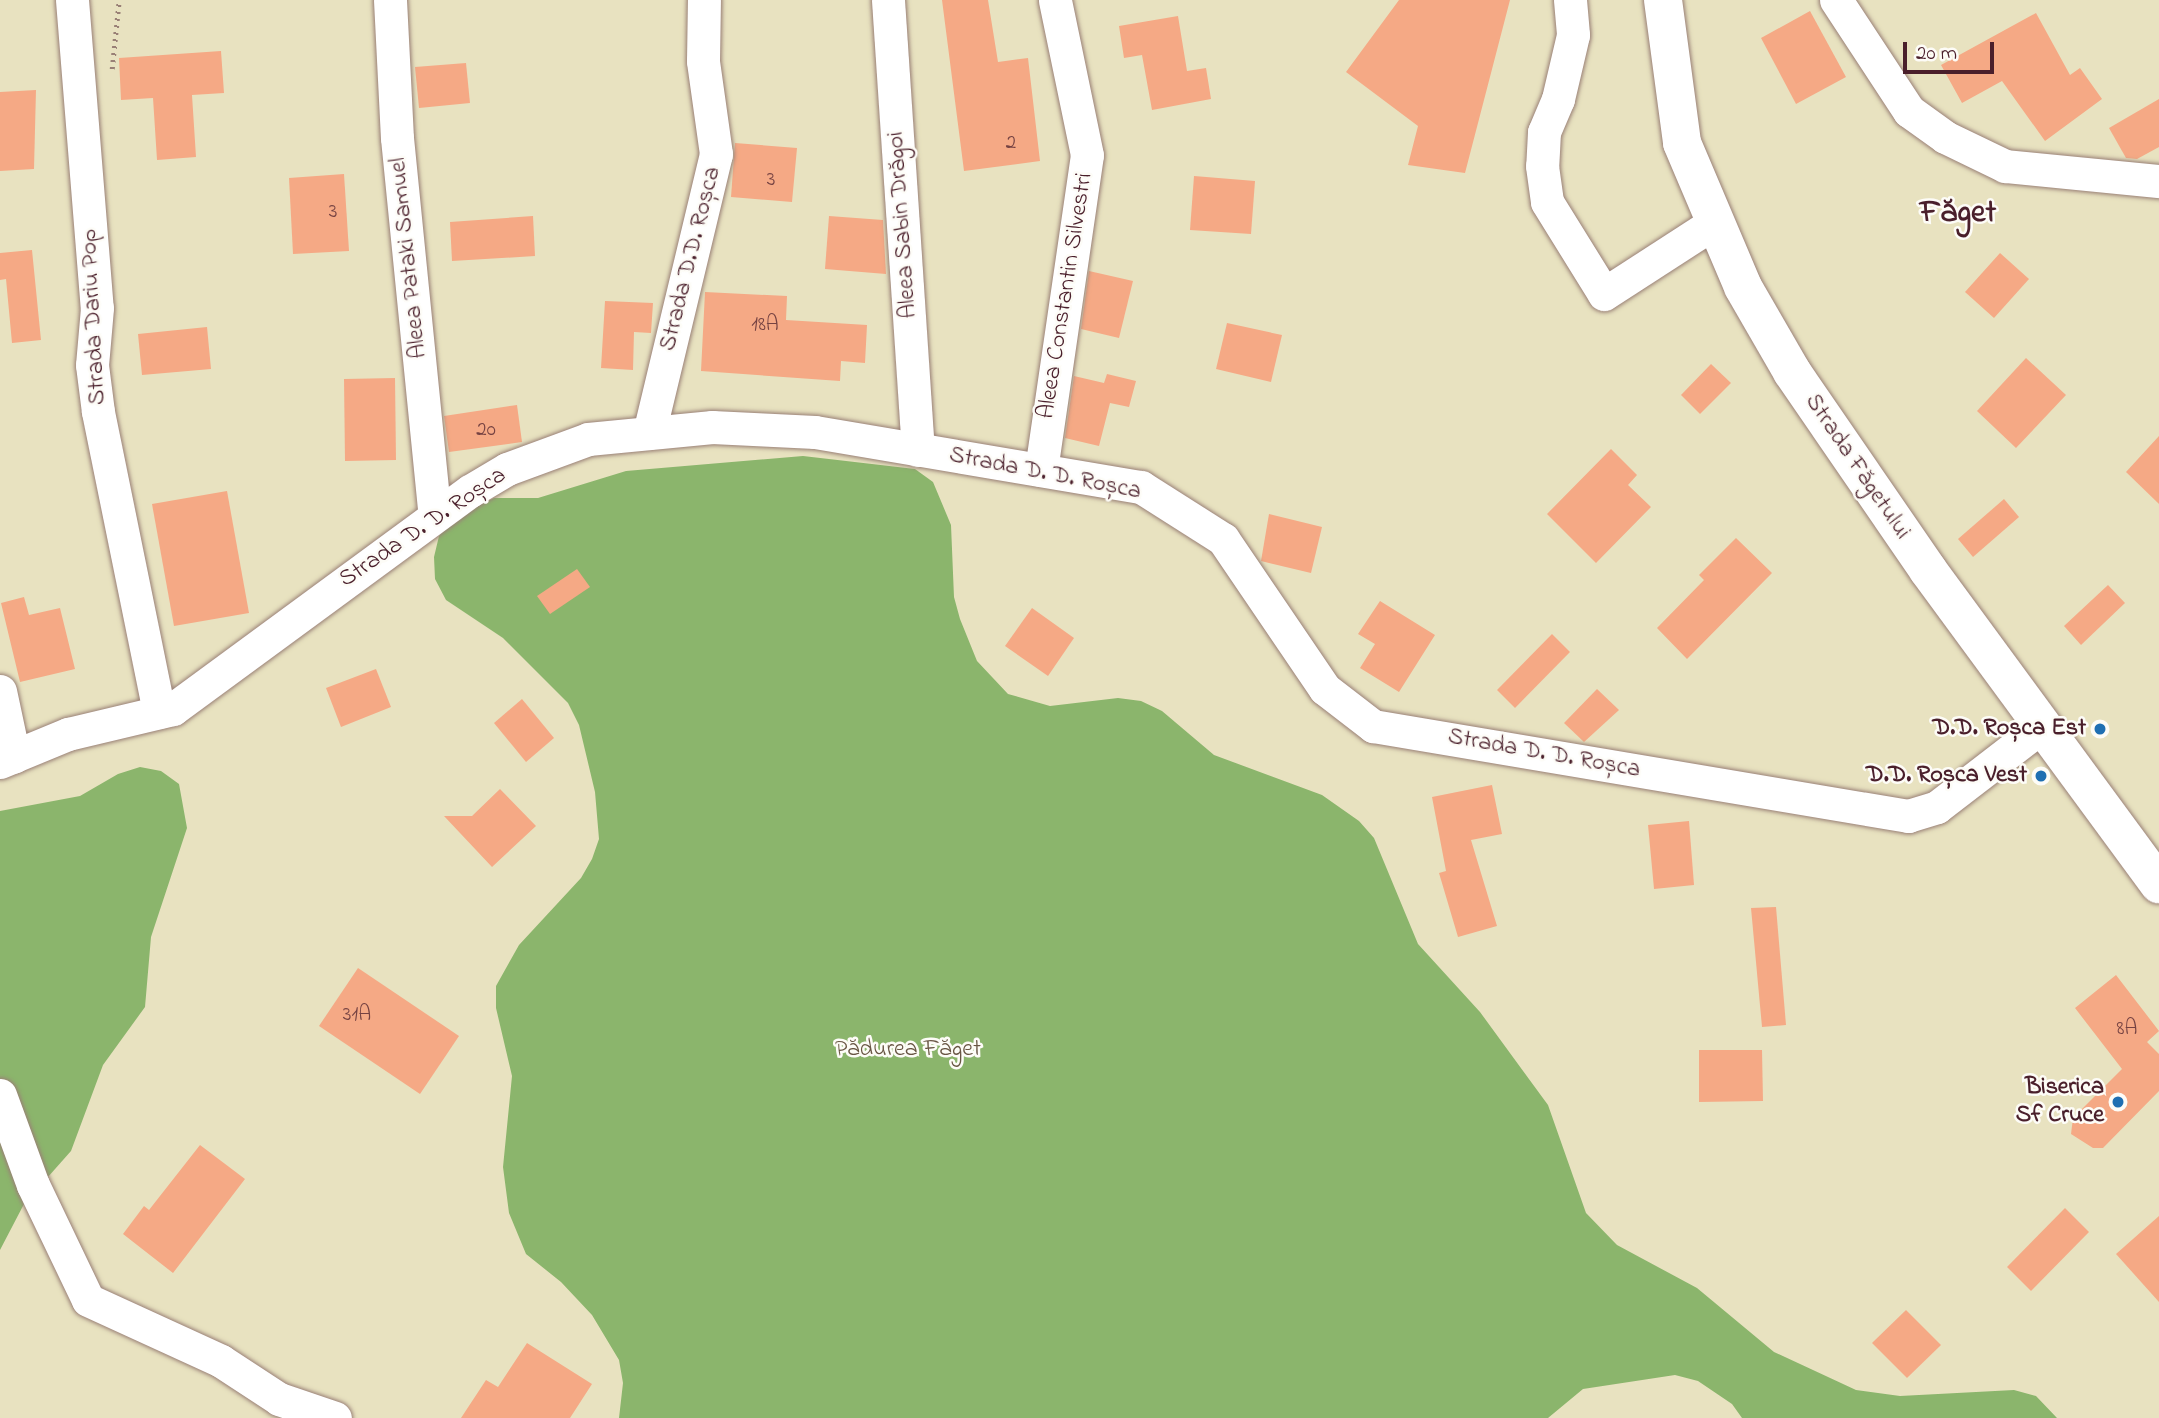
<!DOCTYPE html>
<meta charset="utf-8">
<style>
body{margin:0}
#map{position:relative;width:2159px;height:1418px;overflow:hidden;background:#e8e2c0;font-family:"Indie Flower",sans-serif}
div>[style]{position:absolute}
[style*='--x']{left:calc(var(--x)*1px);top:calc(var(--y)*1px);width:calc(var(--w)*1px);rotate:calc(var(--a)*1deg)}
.forest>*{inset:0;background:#8bb56c}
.building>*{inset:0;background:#f5a985}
.path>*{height:4.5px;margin-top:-2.25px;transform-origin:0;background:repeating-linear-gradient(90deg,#998076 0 2px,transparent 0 7px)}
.roads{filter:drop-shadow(0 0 2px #998076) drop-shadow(0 0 2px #998076)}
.minor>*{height:33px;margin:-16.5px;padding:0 16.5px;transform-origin:16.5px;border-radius:16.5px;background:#fff}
.major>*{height:38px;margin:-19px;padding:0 19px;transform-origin:19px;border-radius:19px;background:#fff}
.dots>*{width:19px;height:19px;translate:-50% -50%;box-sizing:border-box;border:4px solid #fdfcf7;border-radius:50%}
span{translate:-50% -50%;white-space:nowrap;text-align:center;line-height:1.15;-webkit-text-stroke:5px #fdfcf7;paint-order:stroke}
.number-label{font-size:21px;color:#754242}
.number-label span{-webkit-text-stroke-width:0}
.street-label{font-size:24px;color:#4a1f2b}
.poi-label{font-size:24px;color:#4a1f2b;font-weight:700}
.right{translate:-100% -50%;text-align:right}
.park-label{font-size:24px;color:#685543}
.district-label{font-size:32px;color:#4a1f2b;font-weight:700}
.scale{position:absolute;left:1903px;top:42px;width:91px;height:32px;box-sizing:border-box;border:4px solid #4a1f2b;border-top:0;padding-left:9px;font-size:21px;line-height:24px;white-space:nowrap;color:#4a1f2b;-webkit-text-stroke:5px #fdfcf7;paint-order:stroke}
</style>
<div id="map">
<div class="forest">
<div style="clip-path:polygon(803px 456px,915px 469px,933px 482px,951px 525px,954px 597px,960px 619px,977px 661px,1008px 694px,1050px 706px,1118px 698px,1141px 701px,1162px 711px,1214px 755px,1322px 795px,1359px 821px,1374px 838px,1418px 944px,1480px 1012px,1548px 1105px,1586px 1213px,1617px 1245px,1697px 1288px,1774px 1352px,1856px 1390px,1900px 1396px,2014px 1390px,2036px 1396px,2057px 1418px,1742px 1418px,1732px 1404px,1698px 1381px,1675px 1375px,1583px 1389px,1548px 1418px,619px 1418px,623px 1383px,619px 1360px,592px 1315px,561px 1282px,526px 1254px,509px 1213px,503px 1167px,512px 1076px,496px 1008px,496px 986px,519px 945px,581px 878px,592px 859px,599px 839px,595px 792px,579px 725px,568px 703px,503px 638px,446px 600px,435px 579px,434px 557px,439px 536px,454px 518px,494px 498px,538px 498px,626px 471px)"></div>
<div style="clip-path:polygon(140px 767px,161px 771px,179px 784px,187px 828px,151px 937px,145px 1007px,103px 1065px,71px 1151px,24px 1204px,0 1250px,0 811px,80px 796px,118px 774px)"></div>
</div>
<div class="building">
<div style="clip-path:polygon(942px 0,988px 0,998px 62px,1028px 58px,1040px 161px,964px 171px)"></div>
<div style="clip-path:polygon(1399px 0,1510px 0,1465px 173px,1408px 165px,1418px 126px,1346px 72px)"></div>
<div style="clip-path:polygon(1810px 11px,1846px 77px,1796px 104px,1761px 38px)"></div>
<div style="clip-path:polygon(2036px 13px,2070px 75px,2080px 68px,2102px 99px,2045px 141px,2002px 81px,1962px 103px,1941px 65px)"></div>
<div style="clip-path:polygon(1178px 16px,1187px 71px,1206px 68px,1211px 99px,1152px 110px,1142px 55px,1124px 58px,1119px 26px)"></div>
<div style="clip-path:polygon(221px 51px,224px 93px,192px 95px,196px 157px,157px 160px,153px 98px,121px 100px,119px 58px)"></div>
<div style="clip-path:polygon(466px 63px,470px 103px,419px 108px,415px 67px)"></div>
<div style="clip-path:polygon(36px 90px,34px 169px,0 171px,0 92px)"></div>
<div style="clip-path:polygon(2159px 99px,2159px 147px,2137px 159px,2126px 158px,2109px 128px)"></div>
<div style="clip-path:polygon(735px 143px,797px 148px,792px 202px,731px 197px)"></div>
<div style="clip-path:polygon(344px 174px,349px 251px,293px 254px,289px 178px)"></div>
<div style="clip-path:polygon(1194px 176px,1255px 181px,1251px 234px,1190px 230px)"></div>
<div style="clip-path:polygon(533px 216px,535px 256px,452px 261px,450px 222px)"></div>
<div style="clip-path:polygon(829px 216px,883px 220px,886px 274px,825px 269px)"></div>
<div style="clip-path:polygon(32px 250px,41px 340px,12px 343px,6px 279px,0 280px,0 253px)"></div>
<div style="clip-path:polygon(2000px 253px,2029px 279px,1994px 318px,1965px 292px)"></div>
<div style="clip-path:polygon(1089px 271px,1133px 281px,1119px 338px,1081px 329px)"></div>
<div style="clip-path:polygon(705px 292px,787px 296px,786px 320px,867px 325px,865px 363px,841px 361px,840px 381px,701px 371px)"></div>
<div style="clip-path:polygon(605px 301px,653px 303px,651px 333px,634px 332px,633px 370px,601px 368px)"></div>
<div style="clip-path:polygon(1227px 323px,1282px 335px,1271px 382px,1216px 369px)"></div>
<div style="clip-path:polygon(207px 327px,211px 369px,142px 375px,138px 334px)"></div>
<div style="clip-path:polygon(2026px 358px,2066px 395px,2016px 448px,1977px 411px)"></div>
<div style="clip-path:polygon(1711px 364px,1731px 383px,1700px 414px,1681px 395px)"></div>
<div style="clip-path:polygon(1107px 374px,1136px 381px,1129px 407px,1110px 403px,1099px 446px,1065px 438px,1074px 376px,1104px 383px)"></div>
<div style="clip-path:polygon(395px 378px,396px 460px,345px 461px,344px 379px)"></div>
<div style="clip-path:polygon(517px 405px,522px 442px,449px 452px,444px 416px)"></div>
<div style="clip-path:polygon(2159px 436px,2159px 504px,2126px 472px)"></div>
<div style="clip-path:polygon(1611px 449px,1637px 475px,1628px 485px,1651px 507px,1596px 563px,1547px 514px)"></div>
<div style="clip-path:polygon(227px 491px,249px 613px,174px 626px,152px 504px)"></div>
<div style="clip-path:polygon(2004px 499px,2019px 517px,1973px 557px,1958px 539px)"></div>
<div style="clip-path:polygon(1269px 514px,1322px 527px,1311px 573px,1261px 561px)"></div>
<div style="clip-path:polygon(1736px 538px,1772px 573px,1687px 659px,1657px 628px,1704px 580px,1699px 575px)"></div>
<div style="clip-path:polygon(577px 569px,590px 587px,550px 614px,537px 596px)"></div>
<div style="clip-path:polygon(2108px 585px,2125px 603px,2081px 645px,2064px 626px)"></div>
<div style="clip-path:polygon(24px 597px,29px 615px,60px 608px,75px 669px,20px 682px,1px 603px)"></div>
<div style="clip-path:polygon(1380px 601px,1435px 635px,1399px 692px,1360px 668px,1375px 644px,1358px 634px)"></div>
<div style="clip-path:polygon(1032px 608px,1074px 638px,1048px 676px,1005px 646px)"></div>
<div style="clip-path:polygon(1552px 634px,1570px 652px,1515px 708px,1497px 690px)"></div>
<div style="clip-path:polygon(376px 669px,391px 707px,341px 727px,326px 688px)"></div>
<div style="clip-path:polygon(1597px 689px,1619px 710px,1584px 742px,1564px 723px)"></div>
<div style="clip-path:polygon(522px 699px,554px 738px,526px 762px,494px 723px)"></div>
<div style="clip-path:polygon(1492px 785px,1502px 834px,1471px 840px,1497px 926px,1458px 937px,1439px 873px,1446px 871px,1432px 797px)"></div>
<div style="clip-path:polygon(500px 789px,536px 826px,492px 867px,444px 816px,472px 816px)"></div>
<div style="clip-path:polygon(1689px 821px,1694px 885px,1654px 889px,1648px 825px)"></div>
<div style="clip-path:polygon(1776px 907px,1786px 1025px,1762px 1027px,1751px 908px)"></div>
<div style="clip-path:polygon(358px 968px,459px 1036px,420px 1094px,319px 1026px)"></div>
<div style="clip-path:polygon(2116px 975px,2159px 1031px,2147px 1042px,2159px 1054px,2159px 1091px,2103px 1148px,2093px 1148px,2071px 1134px,2073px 1118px,2122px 1069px,2075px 1008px)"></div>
<div style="clip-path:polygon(1699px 1050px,1762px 1050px,1763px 1101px,1699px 1102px)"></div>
<div style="clip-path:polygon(200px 1145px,245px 1179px,173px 1273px,123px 1234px,144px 1206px,149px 1210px)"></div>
<div style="clip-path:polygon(2065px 1208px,2089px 1232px,2031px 1291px,2007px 1267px)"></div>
<div style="clip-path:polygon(2159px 1216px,2159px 1302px,2116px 1254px)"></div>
<div style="clip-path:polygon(1906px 1310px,1941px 1345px,1907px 1378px,1872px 1343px)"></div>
<div style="clip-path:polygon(527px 1343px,592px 1384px,570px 1418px,461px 1418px,486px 1380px,498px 1387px)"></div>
</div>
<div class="path">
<div style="--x:112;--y:69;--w:69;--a:-84.2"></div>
</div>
<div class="roads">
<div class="minor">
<div style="--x:72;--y:0;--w:309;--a:85.4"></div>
<div style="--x:97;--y:308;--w:57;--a:95"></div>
<div style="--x:92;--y:365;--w:47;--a:82.7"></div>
<div style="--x:98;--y:412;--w:306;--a:78.5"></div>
<div style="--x:390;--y:0;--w:138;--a:87.1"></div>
<div style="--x:397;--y:138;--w:380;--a:84.3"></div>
<div style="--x:888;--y:0;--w:451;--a:86.2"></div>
<div style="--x:1570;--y:0;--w:35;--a:85"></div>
<div style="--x:1573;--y:35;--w:66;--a:103.2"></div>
<div style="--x:1558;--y:99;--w:36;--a:113"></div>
<div style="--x:1544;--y:132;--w:34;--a:93"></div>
<div style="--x:1542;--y:166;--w:36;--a:82"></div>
<div style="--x:1547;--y:202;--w:108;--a:58.2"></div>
<div style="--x:1604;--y:294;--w:129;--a:-32.9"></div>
<div style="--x:1836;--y:0;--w:133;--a:56.7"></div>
<div style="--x:1909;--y:111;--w:44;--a:35.8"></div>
<div style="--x:1945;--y:137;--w:67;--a:25.8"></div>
<div style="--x:2005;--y:166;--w:155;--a:5.6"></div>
<div style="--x:649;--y:433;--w:287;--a:-76.5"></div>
<div style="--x:716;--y:154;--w:94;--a:-98"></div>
<div style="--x:703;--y:61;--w:61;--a:-89.1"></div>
<div style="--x:1041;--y:470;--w:318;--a:-81.7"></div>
<div style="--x:1087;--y:155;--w:158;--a:-101.7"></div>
<div style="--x:0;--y:691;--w:67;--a:78"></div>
<div style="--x:0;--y:762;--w:74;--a:-22.4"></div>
<div style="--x:68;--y:734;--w:108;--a:-13.4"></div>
<div style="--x:173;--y:709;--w:368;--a:-36.3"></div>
<div style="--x:470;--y:491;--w:43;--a:-30.7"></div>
<div style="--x:507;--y:469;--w:86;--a:-20.3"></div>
<div style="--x:588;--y:439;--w:125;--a:-5.5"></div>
<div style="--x:712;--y:427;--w:103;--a:2.8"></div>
<div style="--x:815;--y:432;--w:331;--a:9.6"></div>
<div style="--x:1141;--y:487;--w:97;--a:32.4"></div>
<div style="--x:1223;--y:539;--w:181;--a:55.8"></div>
<div style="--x:1325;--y:689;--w:61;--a:37.6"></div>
<div style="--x:1373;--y:726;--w:543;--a:9.55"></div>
<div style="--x:1908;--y:816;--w:30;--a:-17"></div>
<div style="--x:1937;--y:807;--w:133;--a:-37.6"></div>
<div style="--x:0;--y:1095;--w:96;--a:69.9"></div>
<div style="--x:33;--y:1185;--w:127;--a:64.4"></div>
<div style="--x:88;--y:1300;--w:146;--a:24.6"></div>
<div style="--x:221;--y:1361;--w:69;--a:33.2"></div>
<div style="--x:279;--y:1399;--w:59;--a:18.7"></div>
</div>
<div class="major">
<div style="--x:1663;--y:0;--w:144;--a:82.4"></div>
<div style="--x:1682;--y:143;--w:156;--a:67"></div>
<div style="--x:1743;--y:287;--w:98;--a:60"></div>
<div style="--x:1792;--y:372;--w:240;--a:55.5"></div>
<div style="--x:1928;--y:570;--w:390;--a:53.7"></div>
</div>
</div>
<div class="dots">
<div style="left:2100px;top:729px;background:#1f6fb2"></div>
<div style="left:2041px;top:776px;background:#1f6fb2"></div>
<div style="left:2118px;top:1102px;background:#1f6fb2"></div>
</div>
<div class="number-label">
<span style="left:1011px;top:143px">2</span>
<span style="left:771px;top:180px">3</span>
<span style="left:333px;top:212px">3</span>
<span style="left:765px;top:325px">18A</span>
<span style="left:486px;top:430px">20</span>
<span style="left:357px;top:1015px">31A</span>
<span style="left:2127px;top:1029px">8A</span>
</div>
<div class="street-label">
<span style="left:903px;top:225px;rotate:-94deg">Aleea Sabin Drăgoi</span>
<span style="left:409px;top:258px;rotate:-96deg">Aleea Pataki Samuel</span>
<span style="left:691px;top:259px;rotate:-76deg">Strada D.D. Roșca</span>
<span style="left:1066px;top:296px;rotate:-81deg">Aleea Constantin Silvestri</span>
<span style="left:94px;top:317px;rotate:-93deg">Strada Dariu Pop</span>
<span style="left:1857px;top:467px;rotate:56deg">Strada Făgetului</span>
<span style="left:1045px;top:474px;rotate:11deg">Strada D. D. Roșca</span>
<span style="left:423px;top:528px;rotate:-34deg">Strada D. D. Roșca</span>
<span style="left:1544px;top:754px;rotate:10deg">Strada D. D. Roșca</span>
</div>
<div class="poi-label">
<span class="right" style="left:2086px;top:729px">D.D. Roșca Est</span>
<span class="right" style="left:2027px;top:776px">D.D. Roșca Vest</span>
<span class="right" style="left:2104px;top:1102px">Biserica<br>Sf Cruce</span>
</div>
<div class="park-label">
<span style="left:908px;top:1050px">Pădurea Făget</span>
</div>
<div class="district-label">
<span style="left:1958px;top:214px">Făget</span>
</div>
<div class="scale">20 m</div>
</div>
